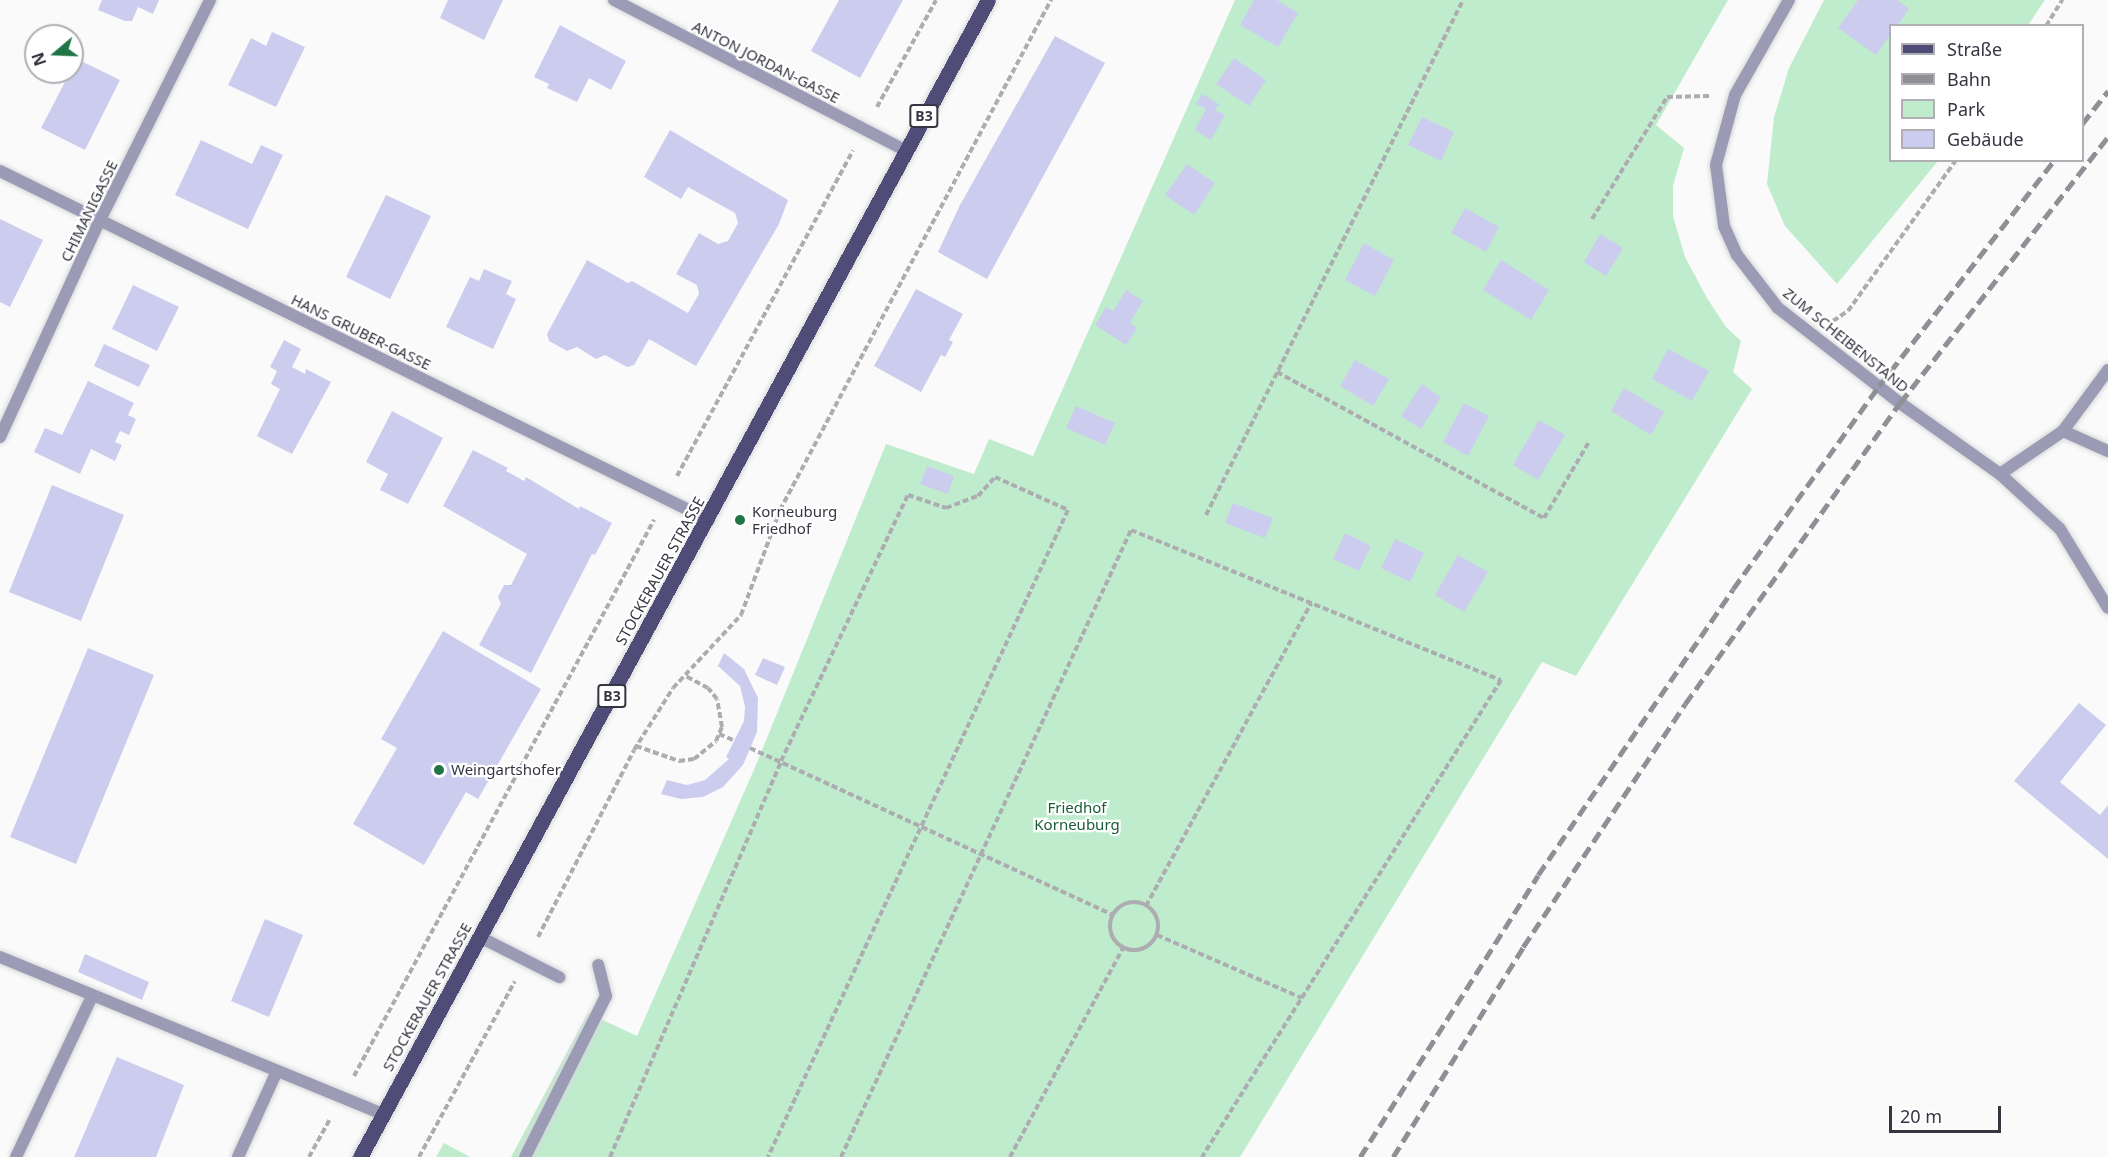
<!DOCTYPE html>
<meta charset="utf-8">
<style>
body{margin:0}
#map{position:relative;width:2108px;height:1157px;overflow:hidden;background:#fafafa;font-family:"Noto Sans",sans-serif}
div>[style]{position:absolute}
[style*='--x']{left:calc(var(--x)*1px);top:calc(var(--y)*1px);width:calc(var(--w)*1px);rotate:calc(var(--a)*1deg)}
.green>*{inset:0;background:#bfeccd}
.building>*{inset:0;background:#cccdee}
.path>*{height:4px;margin-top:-2px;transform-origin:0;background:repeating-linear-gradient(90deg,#acacb1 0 6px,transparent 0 9px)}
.path>.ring{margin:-2px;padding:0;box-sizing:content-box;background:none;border:4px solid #acacb1;border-radius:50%}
.roads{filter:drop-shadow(0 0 2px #d7d7d9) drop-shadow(0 0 2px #d7d7d9)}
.service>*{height:12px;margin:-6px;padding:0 6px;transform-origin:6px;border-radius:6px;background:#9b9bb5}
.minor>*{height:12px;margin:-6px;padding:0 6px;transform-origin:6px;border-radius:6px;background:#9b9bb5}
.primary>*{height:15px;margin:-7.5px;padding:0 7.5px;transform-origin:7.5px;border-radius:7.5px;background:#4f4c78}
.rail>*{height:4.5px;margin-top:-2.25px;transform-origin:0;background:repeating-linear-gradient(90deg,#8f8f96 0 12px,transparent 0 18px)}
.dots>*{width:16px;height:16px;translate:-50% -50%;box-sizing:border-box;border:3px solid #fff;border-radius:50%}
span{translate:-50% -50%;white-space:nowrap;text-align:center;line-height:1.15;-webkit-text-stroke:4.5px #fff;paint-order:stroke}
.shield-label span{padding:2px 4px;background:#fff;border:2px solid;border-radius:4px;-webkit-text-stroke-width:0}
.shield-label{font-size:14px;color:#363643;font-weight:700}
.street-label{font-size:15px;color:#363643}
.poi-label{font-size:15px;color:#363643}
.left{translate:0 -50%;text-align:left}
.park-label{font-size:15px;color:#195c37}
.legend{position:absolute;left:1889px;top:24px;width:195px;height:138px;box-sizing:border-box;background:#fff;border:2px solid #afafb4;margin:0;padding:8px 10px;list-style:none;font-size:18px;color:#363643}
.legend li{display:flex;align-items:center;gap:12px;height:30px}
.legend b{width:30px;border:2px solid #afafb4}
.north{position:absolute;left:24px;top:24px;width:60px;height:60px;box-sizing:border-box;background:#fff;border:2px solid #afafb4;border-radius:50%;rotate:251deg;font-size:16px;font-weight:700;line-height:24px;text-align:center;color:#363643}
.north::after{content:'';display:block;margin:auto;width:21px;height:27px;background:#217446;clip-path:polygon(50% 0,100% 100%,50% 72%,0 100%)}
.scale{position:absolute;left:1889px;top:1106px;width:112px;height:27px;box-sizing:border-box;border:3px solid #363643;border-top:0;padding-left:8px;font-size:18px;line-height:21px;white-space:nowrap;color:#363643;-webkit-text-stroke:4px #fff;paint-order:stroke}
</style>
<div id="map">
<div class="green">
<div style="clip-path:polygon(1235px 0,1728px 0,1656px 125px,1684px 148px,1673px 186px,1673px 216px,1685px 257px,1707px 298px,1726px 327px,1741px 341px,1733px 372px,1752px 389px,1576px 676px,1542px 662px,1240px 1157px,511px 1157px,588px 1013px,637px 1036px,756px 765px,886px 444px,974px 474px,989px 439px,1033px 456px)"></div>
<div style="clip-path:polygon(1824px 0,2045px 0,2028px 25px,1890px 26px,1890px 160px,1938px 161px,1837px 284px,1785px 226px,1767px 184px,1774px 117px,1789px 68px)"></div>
<div style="clip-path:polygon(444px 1143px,470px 1157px,436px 1157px)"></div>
</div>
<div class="building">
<div style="clip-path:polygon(102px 0,159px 0,153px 14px,138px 7px,132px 21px,125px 21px,98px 10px)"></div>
<div style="clip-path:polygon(448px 0,503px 0,484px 40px,440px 18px)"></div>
<div style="clip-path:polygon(839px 0,903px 0,860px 78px,811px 51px)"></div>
<div style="clip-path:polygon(1254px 0,1277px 0,1298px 13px,1278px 47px,1240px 25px)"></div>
<div style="clip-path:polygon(1858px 0,1897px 0,1909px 9px,1897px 26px,1890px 26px,1890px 35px,1876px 55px,1838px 28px)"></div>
<div style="clip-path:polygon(560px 25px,626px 61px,611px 90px,589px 78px,577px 102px,547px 88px,549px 84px,534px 77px)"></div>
<div style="clip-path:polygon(272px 32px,305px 47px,276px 107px,228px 85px,251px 38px,266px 46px)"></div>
<div style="clip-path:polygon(1055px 36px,1105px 63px,987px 279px,938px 252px,960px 205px)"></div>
<div style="clip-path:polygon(1234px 58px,1266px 80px,1249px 106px,1216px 84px)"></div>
<div style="clip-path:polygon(77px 59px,120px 80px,85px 150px,41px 128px)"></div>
<div style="clip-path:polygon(1202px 94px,1219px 104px,1215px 110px,1225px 115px,1211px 140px,1195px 130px,1206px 109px,1196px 104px)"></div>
<div style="clip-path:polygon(1422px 117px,1454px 132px,1441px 161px,1408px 145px)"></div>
<div style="clip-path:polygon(670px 130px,788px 200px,779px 224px,696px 366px,649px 339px,634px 365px,627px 367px,605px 355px,596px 359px,577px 347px,567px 351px,549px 341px,547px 334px,587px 260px,628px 283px,632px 281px,688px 313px,699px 294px,697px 285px,676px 274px,699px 233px,718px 244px,728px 241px,738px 223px,735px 213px,688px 187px,681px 199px,644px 177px)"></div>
<div style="clip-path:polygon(201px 140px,252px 164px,261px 145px,283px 155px,248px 229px,175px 195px)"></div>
<div style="clip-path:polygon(1187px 164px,1215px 183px,1194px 215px,1165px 195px)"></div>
<div style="clip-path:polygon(386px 195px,431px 216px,390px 299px,346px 277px)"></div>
<div style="clip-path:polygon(1465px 208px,1499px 227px,1486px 252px,1451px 233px)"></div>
<div style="clip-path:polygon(0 219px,43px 240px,10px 307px,0 302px)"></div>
<div style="clip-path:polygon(1600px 234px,1623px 248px,1606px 276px,1584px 262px)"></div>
<div style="clip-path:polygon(1364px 243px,1394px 260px,1375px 296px,1345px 280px)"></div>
<div style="clip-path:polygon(1501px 260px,1549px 290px,1531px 320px,1483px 290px)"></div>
<div style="clip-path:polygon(484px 269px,512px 281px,506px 294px,516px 299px,493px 349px,446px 327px,470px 277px,479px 281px)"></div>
<div style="clip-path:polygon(133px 285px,179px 307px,157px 351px,112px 329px)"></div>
<div style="clip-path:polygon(916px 289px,963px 314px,949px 340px,953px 342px,945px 357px,941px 355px,921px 392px,874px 366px)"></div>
<div style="clip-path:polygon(1126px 290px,1143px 301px,1130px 323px,1137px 328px,1126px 345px,1095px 325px,1106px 307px,1113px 311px)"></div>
<div style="clip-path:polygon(284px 340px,301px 349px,292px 367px,305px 374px,306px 369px,331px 382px,292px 454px,257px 436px,280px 389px,271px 384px,277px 371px,270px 367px)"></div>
<div style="clip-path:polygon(104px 344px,150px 365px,139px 387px,94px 366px)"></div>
<div style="clip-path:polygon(1668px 349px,1709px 371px,1692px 401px,1652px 379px)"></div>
<div style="clip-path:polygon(1355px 360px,1389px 379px,1373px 406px,1340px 386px)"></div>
<div style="clip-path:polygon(88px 381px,134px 403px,128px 415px,136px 419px,129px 435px,120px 431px,115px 442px,122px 445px,115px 461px,91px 449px,80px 474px,34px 452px,45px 428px,62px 435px)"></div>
<div style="clip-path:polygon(1422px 384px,1441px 397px,1421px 429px,1401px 416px)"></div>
<div style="clip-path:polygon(1624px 388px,1664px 412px,1651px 435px,1611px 411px)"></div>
<div style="clip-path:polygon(1464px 403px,1489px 416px,1468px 456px,1443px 442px)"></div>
<div style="clip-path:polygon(1076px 406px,1115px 423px,1105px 445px,1066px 428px)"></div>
<div style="clip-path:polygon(392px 411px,443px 438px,408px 504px,380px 490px,388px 474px,366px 462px)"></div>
<div style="clip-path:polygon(1539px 420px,1565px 435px,1538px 480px,1513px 465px)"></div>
<div style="clip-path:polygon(473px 450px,508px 468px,506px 471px,524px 481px,526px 477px,579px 509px,580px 506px,612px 523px,595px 555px,592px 554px,531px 673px,479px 645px,501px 604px,498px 597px,504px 585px,511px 585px,527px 554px,443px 506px)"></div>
<div style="clip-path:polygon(927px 466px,954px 476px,948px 494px,920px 484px)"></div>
<div style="clip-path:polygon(52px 485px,124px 515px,81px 621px,9px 592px)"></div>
<div style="clip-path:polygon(1233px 503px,1273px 518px,1265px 538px,1225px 523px)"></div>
<div style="clip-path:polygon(1345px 533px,1371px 546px,1359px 571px,1333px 559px)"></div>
<div style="clip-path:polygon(1395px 539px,1424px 553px,1410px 582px,1381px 568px)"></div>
<div style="clip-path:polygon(1458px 555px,1488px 572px,1464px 612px,1435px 595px)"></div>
<div style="clip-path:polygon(443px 631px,541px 689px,478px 799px,466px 792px,424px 865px,353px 824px,397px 748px,381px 739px)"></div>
<div style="clip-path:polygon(88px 648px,154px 675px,76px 864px,10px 837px)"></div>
<div style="clip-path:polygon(724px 653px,744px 669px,758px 698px,757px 732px,743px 765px,723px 787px,703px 797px,681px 799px,661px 794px,667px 780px,687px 785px,705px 780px,729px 759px,726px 757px,744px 721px,745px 707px,740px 686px,718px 666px)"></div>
<div style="clip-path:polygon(763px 658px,785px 667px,777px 685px,755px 675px)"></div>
<div style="clip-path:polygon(2079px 703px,2106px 725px,2060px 782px,2100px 815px,2108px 805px,2108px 859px,2014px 781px)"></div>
<div style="clip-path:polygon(265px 919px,303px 935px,269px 1017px,231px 1001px)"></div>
<div style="clip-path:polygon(85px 954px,149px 982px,142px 1000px,78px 972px)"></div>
<div style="clip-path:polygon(117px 1057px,184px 1085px,156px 1157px,74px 1157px)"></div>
</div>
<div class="path">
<div style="--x:2046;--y:26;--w:31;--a:-58"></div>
<div style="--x:877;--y:107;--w:122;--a:-61.1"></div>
<div style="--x:1592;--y:219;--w:143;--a:-58.4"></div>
<div style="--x:1667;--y:97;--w:42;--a:-1.4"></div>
<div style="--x:1833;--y:321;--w:18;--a:-34"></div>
<div style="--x:1848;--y:311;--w:186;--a:-54.4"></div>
<div style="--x:1277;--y:372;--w:304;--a:28.7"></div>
<div style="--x:1544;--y:518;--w:88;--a:-59.4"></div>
<div style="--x:677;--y:476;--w:370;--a:-61.6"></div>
<div style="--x:1206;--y:515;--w:576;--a:-63.48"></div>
<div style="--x:719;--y:734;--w:15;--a:23"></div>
<div style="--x:636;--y:746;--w:46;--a:19.2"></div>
<div style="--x:679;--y:761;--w:15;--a:-8"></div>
<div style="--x:694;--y:759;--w:28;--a:-39"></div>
<div style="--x:716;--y:741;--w:15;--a:-67"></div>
<div style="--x:722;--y:727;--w:28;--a:-100"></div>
<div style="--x:717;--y:699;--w:14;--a:-129"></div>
<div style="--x:708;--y:688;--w:26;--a:-152"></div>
<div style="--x:750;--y:748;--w:400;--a:24.7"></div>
<div class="ring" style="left:1110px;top:902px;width:44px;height:44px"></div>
<div style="--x:1146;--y:906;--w:345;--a:-61.4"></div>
<div style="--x:1157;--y:935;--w:158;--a:23.5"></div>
<div style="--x:538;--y:937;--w:210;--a:-62.8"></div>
<div style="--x:634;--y:750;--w:73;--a:-57.8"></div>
<div style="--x:673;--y:688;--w:100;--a:-47"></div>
<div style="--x:741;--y:615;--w:112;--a:-69.6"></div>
<div style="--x:780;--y:510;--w:578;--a:-62.02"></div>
<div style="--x:354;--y:1076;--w:632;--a:-61.65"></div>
<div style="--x:309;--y:1157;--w:43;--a:-61.1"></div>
<div style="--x:419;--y:1157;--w:200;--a:-61.4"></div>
<div style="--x:610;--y:1157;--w:431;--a:-66.6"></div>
<div style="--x:781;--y:761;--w:295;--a:-64.5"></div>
<div style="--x:908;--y:495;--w:40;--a:18.9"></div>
<div style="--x:946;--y:508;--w:34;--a:-21"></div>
<div style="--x:978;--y:496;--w:25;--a:-48"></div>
<div style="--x:995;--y:477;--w:80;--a:24.3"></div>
<div style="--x:1068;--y:510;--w:713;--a:114.88"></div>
<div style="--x:841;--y:1157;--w:691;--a:-65.18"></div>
<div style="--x:1131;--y:530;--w:399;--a:22.1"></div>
<div style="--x:1501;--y:680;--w:563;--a:122.08"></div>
<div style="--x:1010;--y:1157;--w:238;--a:-61.6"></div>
</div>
<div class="roads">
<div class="service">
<div style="--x:480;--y:937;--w:89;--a:26.9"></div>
<div style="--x:0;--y:957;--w:414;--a:22.3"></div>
<div style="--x:16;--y:1157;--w:178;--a:-64.7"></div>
<div style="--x:238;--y:1157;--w:94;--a:-65.6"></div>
<div style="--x:525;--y:1157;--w:180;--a:-63.3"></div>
<div style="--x:606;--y:996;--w:32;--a:-104"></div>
</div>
<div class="minor">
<div style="--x:614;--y:0;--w:327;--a:27.3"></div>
<div style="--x:1789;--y:0;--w:109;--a:119.6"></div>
<div style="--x:1735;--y:95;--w:73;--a:105.2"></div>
<div style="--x:1716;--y:165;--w:62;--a:82.5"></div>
<div style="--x:1724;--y:226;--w:32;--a:66"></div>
<div style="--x:1737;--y:255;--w:67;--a:52.3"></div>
<div style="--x:1778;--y:308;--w:155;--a:37.9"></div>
<div style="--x:1900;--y:403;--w:123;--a:35.4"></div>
<div style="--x:2000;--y:474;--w:81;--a:42.5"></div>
<div style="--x:2060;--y:529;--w:92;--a:58.7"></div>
<div style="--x:0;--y:171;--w:790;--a:26.21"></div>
<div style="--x:2063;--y:431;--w:49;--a:24"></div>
<div style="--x:0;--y:437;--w:239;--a:-65.3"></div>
<div style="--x:100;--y:220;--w:246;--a:-63.4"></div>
<div style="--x:2000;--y:474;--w:76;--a:-34.3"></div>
<div style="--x:2063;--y:431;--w:76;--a:-53.6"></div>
</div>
<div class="primary">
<div style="--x:360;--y:1157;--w:1316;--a:-61.51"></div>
</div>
</div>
<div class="rail">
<div style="--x:2082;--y:124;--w:42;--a:-51.8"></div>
<div style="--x:1360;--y:1157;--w:333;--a:-57.7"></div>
<div style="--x:1538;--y:875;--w:346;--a:-55.7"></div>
<div style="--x:1733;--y:589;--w:250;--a:-54.3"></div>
<div style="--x:1879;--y:386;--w:286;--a:-52.2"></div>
<div style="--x:1393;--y:1157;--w:247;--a:-58.2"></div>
<div style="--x:1523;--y:947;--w:292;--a:-56.3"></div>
<div style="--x:1685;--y:704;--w:370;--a:-54.5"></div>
<div style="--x:1900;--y:403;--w:338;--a:-52"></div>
</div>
<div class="dots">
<div style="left:740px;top:520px;background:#217446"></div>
<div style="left:439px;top:770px;background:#217446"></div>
</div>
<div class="shield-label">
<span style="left:924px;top:116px">B3</span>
<span style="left:612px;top:696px">B3</span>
</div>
<div class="street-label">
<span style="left:766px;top:62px;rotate:27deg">ANTON JORDAN-GASSE</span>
<span style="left:89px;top:211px;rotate:-64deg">CHIMANIGASSE</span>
<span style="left:361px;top:332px;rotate:26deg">HANS GRUBER-GASSE</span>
<span style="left:1846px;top:340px;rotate:39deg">ZUM SCHEIBENSTAND</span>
<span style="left:660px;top:571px;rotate:-61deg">STOCKERAUER STRASSE</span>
<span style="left:427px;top:997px;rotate:-61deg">STOCKERAUER STRASSE</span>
</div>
<div class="poi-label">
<span class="left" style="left:752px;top:520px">Korneuburg<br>Friedhof</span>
<span class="left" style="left:451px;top:770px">Weingartshofer</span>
</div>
<div class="park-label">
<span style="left:1077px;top:816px">Friedhof<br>Korneuburg</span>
</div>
<ul class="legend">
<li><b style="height:8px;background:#4f4c78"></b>Straße</li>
<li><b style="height:8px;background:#8f8f96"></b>Bahn</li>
<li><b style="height:16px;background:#bfeccd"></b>Park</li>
<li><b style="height:16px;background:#cccdee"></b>Gebäude</li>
</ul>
<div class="north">N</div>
<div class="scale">20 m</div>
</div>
